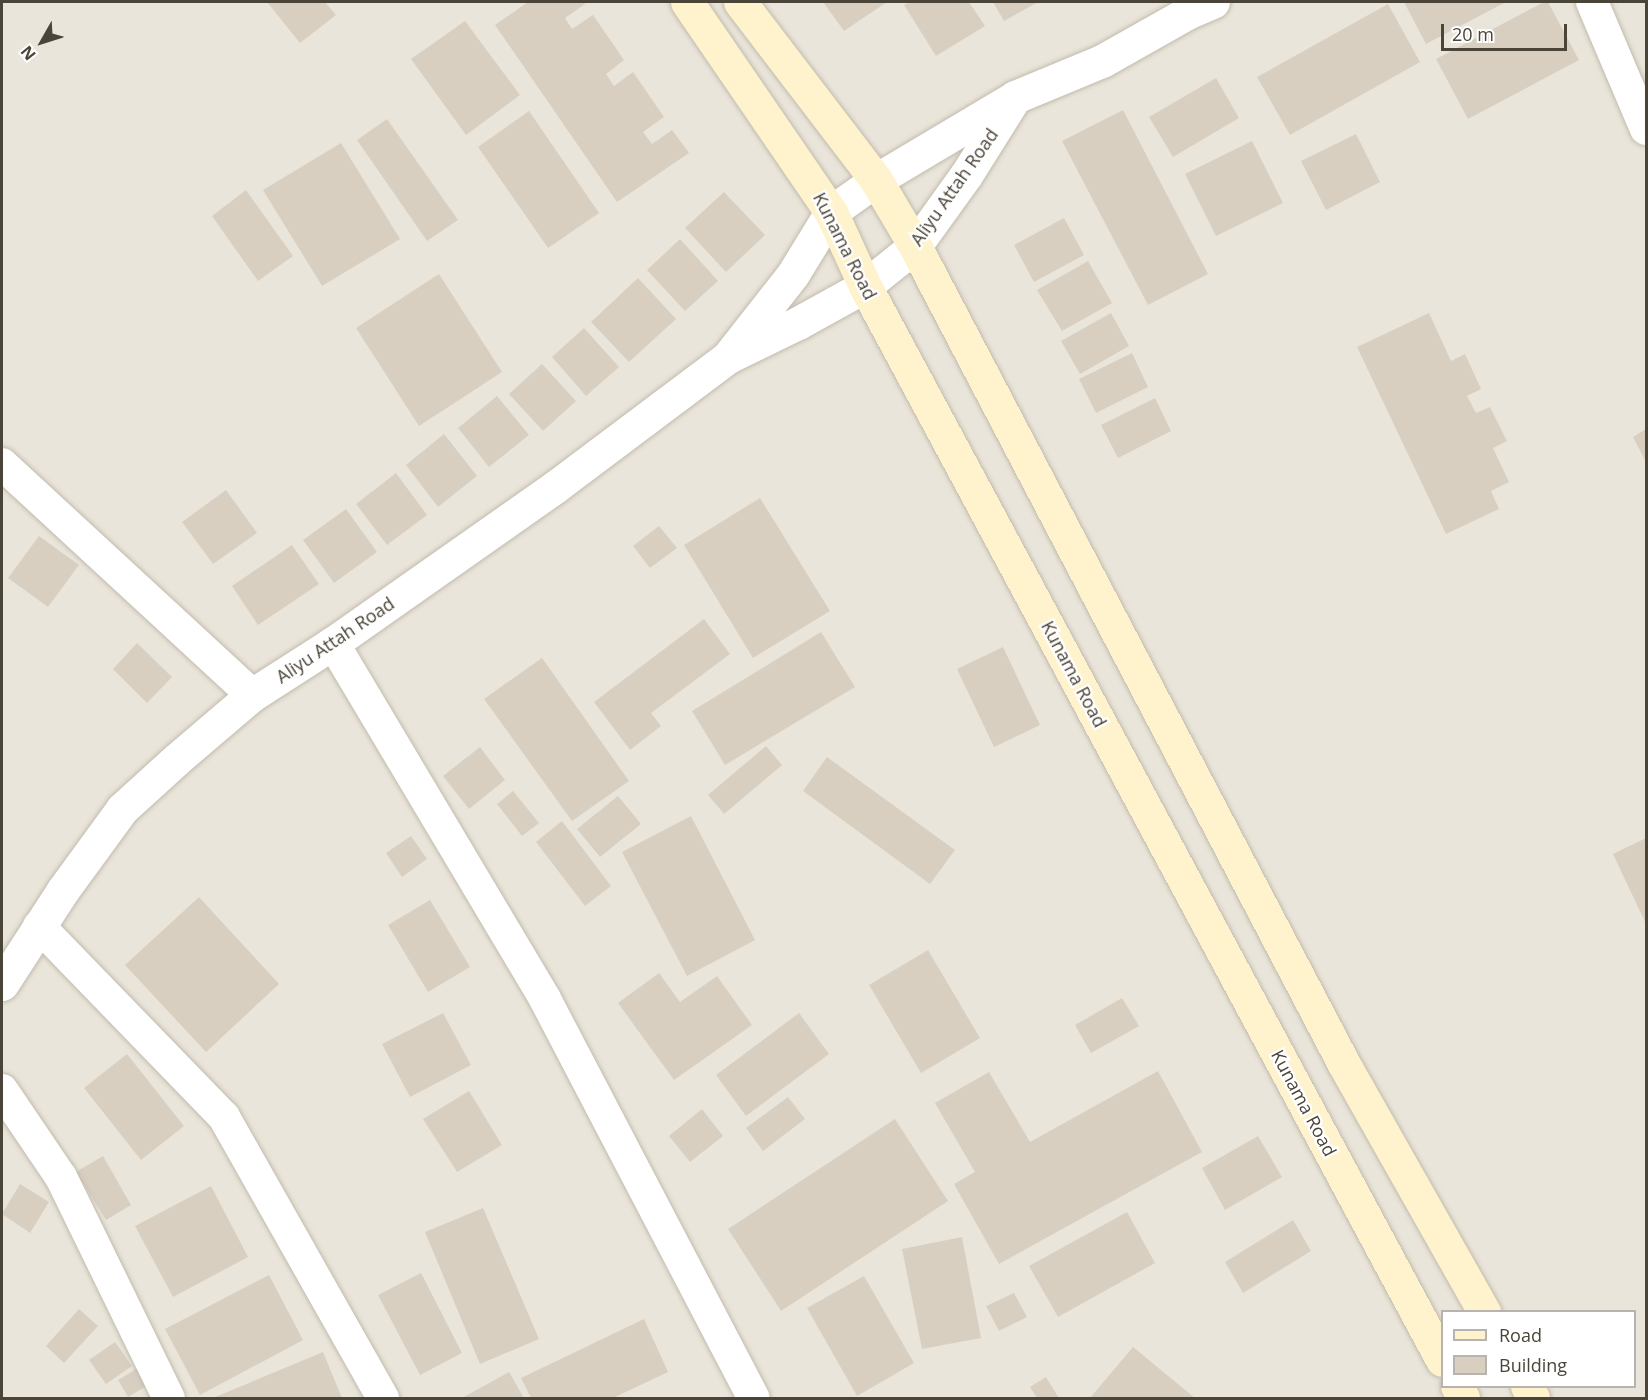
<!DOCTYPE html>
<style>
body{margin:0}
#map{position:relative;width:1648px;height:1400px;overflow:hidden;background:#f6f3ec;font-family:"Open Sans",sans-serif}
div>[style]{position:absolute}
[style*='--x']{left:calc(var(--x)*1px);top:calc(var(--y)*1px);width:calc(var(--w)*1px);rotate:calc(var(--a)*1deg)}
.residential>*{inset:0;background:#eae5da}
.building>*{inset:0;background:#d8cfc1}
.roads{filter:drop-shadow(0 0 2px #c2bbae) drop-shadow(0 0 2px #c2bbae)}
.minor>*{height:32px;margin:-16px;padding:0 16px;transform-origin:16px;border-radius:16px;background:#fff}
.tertiary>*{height:33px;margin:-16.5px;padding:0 16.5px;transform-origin:16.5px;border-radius:16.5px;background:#fff}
.secondary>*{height:33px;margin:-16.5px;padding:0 16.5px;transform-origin:16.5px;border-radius:16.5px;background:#fff3cd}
span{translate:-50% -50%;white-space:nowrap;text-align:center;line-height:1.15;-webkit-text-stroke:4.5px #fff;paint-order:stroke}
.street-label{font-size:18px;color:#4b4439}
.frame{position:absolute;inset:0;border:3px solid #4b4439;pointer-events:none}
.legend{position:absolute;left:1441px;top:1310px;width:195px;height:78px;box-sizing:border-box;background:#fff;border:2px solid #b7b4b0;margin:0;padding:8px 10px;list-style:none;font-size:18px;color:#4b4439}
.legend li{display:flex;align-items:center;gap:12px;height:30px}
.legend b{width:30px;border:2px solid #b7b4b0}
.north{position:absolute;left:12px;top:12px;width:60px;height:60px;-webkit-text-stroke:4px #fff;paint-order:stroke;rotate:231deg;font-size:16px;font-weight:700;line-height:24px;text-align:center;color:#4b4439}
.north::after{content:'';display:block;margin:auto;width:21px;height:27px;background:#4b4439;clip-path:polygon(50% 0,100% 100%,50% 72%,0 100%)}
.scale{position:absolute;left:1441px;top:24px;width:126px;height:27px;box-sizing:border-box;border:3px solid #4b4439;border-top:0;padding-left:8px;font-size:18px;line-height:21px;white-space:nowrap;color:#4b4439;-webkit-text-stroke:4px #fff;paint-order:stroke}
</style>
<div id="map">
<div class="residential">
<div style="clip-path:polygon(evenodd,2px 2px,1646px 2px,1646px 1398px,2px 1398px,2px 2px,1442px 1312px,1634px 1312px,1634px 1386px,1442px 1386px,1442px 1312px)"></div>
</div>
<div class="building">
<div style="clip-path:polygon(267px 2px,325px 2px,336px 15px,300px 43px)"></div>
<div style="clip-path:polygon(528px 2px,584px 2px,585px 4px,565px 18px,572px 29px,593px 15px,624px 60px,606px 74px,614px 86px,633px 72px,664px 117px,643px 132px,652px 144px,672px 130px,689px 153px,617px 202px,495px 25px)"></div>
<div style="clip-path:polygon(823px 2px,887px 2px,844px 31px)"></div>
<div style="clip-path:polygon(910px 2px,969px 2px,985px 26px,936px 56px,904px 5px)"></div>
<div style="clip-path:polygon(993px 2px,1038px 2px,1004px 21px)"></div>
<div style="clip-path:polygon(1404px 2px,1506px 2px,1426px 44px)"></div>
<div style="clip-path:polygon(1544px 2px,1548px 2px,1579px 60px,1468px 119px,1436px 59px)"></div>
<div style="clip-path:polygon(1388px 4px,1420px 62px,1290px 135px,1257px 77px)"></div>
<div style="clip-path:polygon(465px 21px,520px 95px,466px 135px,411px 59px)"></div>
<div style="clip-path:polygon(1216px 78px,1239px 118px,1173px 157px,1149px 117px)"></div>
<div style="clip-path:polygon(1123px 110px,1208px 274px,1148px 305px,1062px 141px)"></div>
<div style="clip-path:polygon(529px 111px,599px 213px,548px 248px,478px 147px)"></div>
<div style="clip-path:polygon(387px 119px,458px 220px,427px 241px,357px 140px)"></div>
<div style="clip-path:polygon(1356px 134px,1380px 182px,1326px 210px,1301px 161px)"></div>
<div style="clip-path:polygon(1252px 141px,1283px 203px,1216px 236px,1185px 174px)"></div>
<div style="clip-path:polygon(341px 143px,400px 239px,322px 286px,263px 190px)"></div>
<div style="clip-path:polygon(246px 190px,293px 256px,258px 281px,212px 216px)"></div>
<div style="clip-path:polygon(724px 192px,765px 235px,726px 272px,685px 228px)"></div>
<div style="clip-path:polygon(1064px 218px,1084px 255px,1034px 282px,1014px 245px)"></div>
<div style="clip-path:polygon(680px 239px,718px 281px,685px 311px,647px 270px)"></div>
<div style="clip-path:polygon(1088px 261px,1112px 303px,1062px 331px,1037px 290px)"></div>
<div style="clip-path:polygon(439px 274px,502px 372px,419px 426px,356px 328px)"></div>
<div style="clip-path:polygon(638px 278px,676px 319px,629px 362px,591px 322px)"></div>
<div style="clip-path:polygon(1111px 313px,1129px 346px,1080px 374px,1061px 341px)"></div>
<div style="clip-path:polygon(1429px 313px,1451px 361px,1465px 354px,1481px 389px,1467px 396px,1476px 413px,1490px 407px,1507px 441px,1493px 448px,1509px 482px,1491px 491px,1499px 509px,1446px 534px,1357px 347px)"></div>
<div style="clip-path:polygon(584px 328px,619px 367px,586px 396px,552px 357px)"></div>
<div style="clip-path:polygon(1132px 353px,1148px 387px,1096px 413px,1079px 379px)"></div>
<div style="clip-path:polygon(542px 364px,576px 401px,543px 431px,509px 394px)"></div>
<div style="clip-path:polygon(497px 396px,529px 435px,489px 467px,458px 428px)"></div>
<div style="clip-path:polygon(1155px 398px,1171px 431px,1118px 458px,1101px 425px)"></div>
<div style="clip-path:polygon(1646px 429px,1646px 462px,1633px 437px)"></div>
<div style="clip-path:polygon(444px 434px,477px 476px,438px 507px,406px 465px)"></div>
<div style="clip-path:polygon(396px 473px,427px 515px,387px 545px,356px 504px)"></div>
<div style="clip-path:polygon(226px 490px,257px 533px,213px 564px,182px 522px)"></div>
<div style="clip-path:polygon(760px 498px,830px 611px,753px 658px,684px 545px)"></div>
<div style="clip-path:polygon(346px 509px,377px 552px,334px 583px,303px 540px)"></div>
<div style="clip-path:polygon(659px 526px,677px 548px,650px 568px,633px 546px)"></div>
<div style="clip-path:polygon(39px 536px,79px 565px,48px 607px,8px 578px)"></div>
<div style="clip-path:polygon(292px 545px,319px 584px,258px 625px,232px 586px)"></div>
<div style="clip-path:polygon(704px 619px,730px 654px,651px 713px,661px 726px,630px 750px,594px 702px)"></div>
<div style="clip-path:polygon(821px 632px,855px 687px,725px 765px,692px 711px)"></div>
<div style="clip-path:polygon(137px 643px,172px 677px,147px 703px,113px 669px)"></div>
<div style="clip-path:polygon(1003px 647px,1040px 725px,994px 747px,957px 669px)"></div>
<div style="clip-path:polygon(542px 658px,629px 781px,572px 821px,484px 699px)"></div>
<div style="clip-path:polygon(766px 746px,782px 765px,724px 814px,708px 795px)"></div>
<div style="clip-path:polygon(480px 747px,505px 780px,469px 809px,443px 776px)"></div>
<div style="clip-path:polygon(827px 757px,955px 850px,930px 884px,803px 791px)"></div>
<div style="clip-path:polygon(513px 791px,539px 823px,522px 836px,497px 804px)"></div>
<div style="clip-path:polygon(618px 796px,641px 824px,600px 857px,577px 829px)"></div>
<div style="clip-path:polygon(691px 816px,755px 940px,687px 976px,622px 852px)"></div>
<div style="clip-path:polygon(562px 821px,611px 886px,585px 906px,536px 842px)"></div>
<div style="clip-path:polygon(411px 836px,427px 859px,402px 877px,386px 853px)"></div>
<div style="clip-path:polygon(1646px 838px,1646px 924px,1613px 854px)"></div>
<div style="clip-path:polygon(199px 897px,279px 984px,206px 1052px,125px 965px)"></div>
<div style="clip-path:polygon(430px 900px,470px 967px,428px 992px,388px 925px)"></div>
<div style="clip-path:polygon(928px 950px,980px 1038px,921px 1073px,869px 985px)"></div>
<div style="clip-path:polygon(659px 973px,680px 1002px,717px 976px,752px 1025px,674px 1080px,618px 1003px)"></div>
<div style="clip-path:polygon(1122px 998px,1139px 1026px,1091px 1053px,1075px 1025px)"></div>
<div style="clip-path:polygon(443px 1013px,471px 1065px,410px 1097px,382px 1044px)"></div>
<div style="clip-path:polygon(799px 1013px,829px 1054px,746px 1116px,716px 1075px)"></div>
<div style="clip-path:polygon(127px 1054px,184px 1126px,141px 1160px,84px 1088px)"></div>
<div style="clip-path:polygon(1158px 1071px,1202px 1152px,999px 1264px,954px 1184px,975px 1172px,935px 1103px,989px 1072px,1030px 1142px)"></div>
<div style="clip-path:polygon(469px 1091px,502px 1145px,457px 1172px,423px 1119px)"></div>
<div style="clip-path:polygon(788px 1097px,805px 1119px,763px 1151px,746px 1128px)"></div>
<div style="clip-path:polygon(702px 1109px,723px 1136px,690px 1162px,669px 1136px)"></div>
<div style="clip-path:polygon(895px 1119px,948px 1201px,781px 1311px,728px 1229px)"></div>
<div style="clip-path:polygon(1258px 1136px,1282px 1177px,1225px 1210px,1202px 1168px)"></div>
<div style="clip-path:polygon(103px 1156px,131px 1205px,106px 1220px,76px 1172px)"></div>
<div style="clip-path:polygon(20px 1184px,49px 1202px,30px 1233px,2px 1214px)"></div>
<div style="clip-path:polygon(211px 1186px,248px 1257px,173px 1297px,135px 1226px)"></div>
<div style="clip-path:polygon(483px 1208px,539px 1339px,480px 1364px,425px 1232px)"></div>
<div style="clip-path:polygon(1127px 1212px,1155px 1263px,1058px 1317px,1029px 1266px)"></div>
<div style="clip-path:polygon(1293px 1220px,1311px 1251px,1243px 1293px,1225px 1262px)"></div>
<div style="clip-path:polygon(962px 1237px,981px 1338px,922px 1349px,902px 1249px)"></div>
<div style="clip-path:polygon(421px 1273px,462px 1353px,420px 1375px,378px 1295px)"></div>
<div style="clip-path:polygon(269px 1275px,303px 1340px,200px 1395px,165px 1329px)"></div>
<div style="clip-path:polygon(864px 1276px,914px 1363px,857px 1396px,807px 1308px)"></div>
<div style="clip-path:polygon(1014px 1293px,1027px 1317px,999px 1331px,986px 1306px)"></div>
<div style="clip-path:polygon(79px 1309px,98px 1326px,64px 1363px,46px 1346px)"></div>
<div style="clip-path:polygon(644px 1319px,668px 1372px,613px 1398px,531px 1398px,521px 1378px)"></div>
<div style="clip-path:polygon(115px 1342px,132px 1366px,106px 1384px,89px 1360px)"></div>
<div style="clip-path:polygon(1133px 1347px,1195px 1398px,1090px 1398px)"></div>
<div style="clip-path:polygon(323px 1352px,342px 1398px,213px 1398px)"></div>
<div style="clip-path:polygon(138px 1368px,148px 1385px,128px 1397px,118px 1380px)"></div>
<div style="clip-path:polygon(509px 1372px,524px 1398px,462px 1398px)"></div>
<div style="clip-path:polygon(1046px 1377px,1059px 1398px,1037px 1398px,1030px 1387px)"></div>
</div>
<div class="roads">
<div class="minor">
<div style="--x:1592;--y:2;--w:138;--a:67"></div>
<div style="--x:2;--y:464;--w:340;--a:42.7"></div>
<div style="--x:333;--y:643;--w:414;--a:59.2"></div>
<div style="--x:545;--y:999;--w:450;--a:62.4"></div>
<div style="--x:39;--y:926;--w:266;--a:45.9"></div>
<div style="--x:224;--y:1117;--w:323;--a:60.5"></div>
<div style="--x:2;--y:1090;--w:105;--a:55.9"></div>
<div style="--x:61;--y:1177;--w:246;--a:64"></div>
</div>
<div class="tertiary">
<div style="--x:1015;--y:97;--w:92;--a:122.1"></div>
<div style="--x:966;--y:175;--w:87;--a:125.7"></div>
<div style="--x:915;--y:246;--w:64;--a:141.3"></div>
<div style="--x:865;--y:286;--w:77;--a:151.1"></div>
<div style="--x:798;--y:323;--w:78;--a:154.1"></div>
<div style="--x:728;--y:357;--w:105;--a:-51.9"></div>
<div style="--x:793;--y:274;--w:73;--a:-58.5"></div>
<div style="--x:831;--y:212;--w:55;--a:-35.4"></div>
<div style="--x:876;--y:180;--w:162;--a:-30.8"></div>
<div style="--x:1015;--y:97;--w:94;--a:-22.5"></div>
<div style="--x:1102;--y:61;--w:100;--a:-29.4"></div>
<div style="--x:1189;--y:12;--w:26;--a:-23"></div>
<div style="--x:2;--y:984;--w:112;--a:-57"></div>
<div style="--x:63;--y:890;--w:100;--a:-53.9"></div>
<div style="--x:122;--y:809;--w:74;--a:-42.3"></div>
<div style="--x:177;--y:759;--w:99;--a:-40.5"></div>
<div style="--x:252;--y:695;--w:96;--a:-32.7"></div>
<div style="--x:333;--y:643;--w:271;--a:-35.1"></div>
<div style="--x:555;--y:487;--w:216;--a:-36.9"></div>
</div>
<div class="secondary">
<div style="--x:687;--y:2;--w:255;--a:55.6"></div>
<div style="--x:831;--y:212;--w:81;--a:65.3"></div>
<div style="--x:865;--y:286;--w:1219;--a:61.75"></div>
<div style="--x:740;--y:2;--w:224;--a:52.6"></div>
<div style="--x:876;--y:180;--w:77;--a:59.4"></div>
<div style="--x:915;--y:246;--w:926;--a:62.33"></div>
<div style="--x:1345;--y:1066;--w:283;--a:60.5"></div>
<div style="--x:1457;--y:1386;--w:13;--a:63"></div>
<div style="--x:1527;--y:1386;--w:13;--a:63"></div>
</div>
</div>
<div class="street-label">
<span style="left:954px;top:187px;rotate:-55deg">Aliyu Attah Road</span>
<span style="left:845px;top:246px;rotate:63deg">Kunama Road</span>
<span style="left:335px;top:640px;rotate:-34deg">Aliyu Attah Road</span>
<span style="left:1074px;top:674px;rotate:62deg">Kunama Road</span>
<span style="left:1304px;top:1103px;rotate:62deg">Kunama Road</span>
</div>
<div class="frame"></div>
<ul class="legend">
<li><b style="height:8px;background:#fff3cd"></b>Road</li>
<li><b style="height:16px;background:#d8cfc1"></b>Building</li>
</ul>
<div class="north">N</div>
<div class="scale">20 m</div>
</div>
